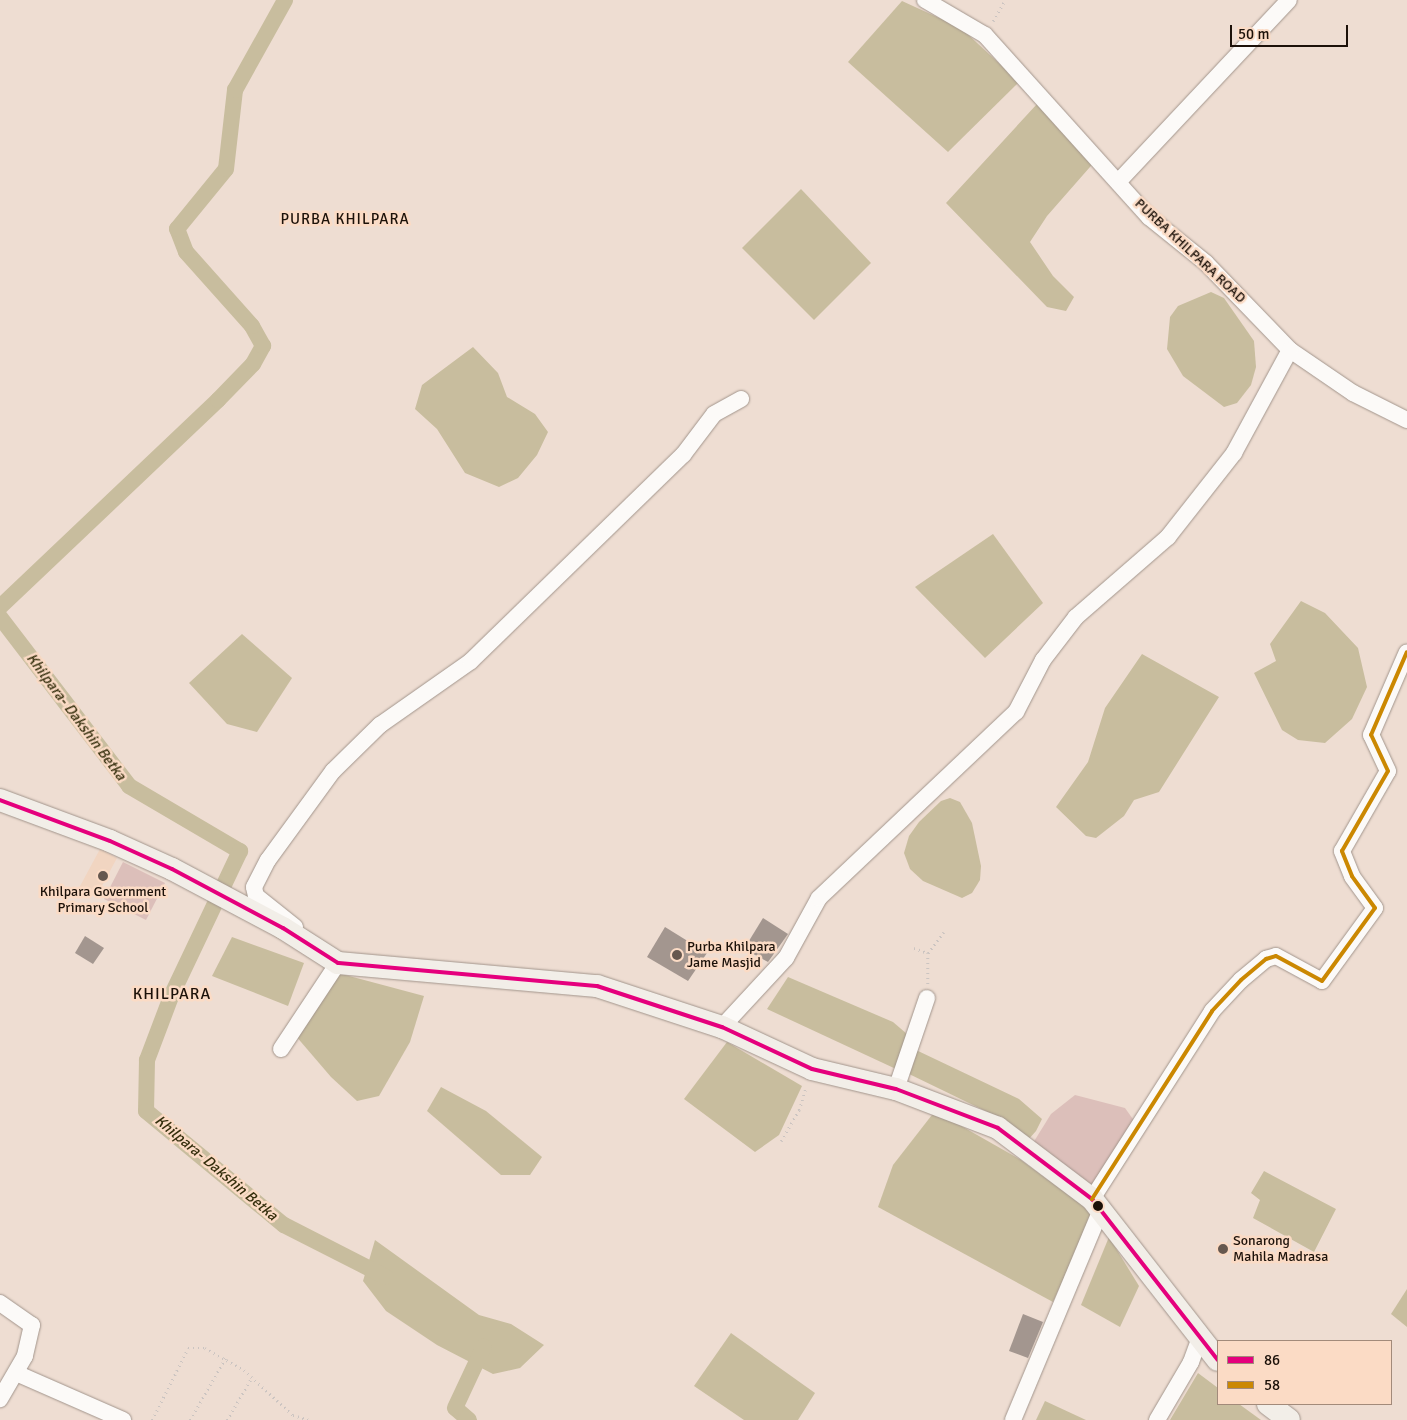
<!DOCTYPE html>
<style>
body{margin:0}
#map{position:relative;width:1407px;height:1420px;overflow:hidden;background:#eeddd2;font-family:Signika,sans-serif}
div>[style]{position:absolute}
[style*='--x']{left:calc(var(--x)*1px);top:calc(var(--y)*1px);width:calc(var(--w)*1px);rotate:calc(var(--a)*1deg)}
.built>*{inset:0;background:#f1d5c1}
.green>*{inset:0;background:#dcbfba}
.water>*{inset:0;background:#c8bd9e}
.canal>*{height:16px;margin:-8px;padding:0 8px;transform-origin:8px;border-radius:8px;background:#c8bd9e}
.building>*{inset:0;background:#a3968f}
.path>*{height:2.5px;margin-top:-1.25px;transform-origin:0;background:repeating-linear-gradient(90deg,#cbc4c1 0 1px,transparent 0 5px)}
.roads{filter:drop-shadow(0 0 1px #a2958c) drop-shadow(0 0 1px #a2958c)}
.street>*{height:16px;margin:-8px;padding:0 8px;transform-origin:8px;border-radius:8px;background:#fcfaf8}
.secondary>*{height:22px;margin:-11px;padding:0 11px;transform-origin:11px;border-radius:11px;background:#f2eee8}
.bus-1>*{height:4px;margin:-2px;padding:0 2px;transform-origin:2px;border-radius:2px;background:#e5007d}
.bus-2>*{height:4px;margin:-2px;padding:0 2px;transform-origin:2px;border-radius:2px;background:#cb8802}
.dots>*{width:14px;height:14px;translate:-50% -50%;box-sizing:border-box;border:2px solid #fbdbc5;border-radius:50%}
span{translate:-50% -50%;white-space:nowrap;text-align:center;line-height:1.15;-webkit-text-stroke:5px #fbdbc5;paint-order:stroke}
.street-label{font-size:14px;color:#1c1109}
.poi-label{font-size:14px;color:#1c1109}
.left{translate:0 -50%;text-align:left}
.neighbourhood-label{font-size:15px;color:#1c1109;letter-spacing:1px}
.water-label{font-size:15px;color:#352f0d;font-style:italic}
.quarter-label{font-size:16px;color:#1c1109;letter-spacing:1px}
.legend{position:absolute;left:1217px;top:1340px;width:175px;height:65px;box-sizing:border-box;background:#fbdbc5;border:1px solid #a28a7a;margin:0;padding:6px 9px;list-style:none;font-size:15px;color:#1c1109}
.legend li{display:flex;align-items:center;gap:10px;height:25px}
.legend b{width:25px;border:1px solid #a28a7a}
.scale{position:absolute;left:1230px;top:25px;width:118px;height:22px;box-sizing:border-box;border:2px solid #1c1109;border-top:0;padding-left:6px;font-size:15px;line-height:18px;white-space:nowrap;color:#1c1109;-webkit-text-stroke:4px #fbdbc5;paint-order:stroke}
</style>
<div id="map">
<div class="built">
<div style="clip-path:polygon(100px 849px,117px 858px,96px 897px,79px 888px)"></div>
</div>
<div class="green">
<div style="clip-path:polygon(123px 862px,165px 883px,146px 920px,104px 899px)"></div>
<div style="clip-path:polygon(1075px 1095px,1125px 1108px,1135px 1122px,1094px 1187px,1033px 1143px,1051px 1114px)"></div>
</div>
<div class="water">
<div style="clip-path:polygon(902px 1px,961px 28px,1019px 82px,948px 152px,848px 62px)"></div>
<div style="clip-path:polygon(1037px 104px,1097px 159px,1047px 216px,1030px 242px,1053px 276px,1074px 297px,1066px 311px,1047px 307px,946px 203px)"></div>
<div style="clip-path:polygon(801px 189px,871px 263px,814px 320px,742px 248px)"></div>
<div style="clip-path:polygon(1211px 292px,1224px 298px,1254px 341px,1256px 367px,1251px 385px,1237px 403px,1224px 407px,1183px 376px,1167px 349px,1170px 317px,1178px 306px)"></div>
<div style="clip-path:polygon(473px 347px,498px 373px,507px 397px,535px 414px,548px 432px,537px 455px,518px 478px,499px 487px,465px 473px,437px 429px,415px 409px,422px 385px)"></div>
<div style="clip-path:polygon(993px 534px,1043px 603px,985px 658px,915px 587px)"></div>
<div style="clip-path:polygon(1301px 601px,1325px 613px,1358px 648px,1367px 687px,1352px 719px,1325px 743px,1298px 740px,1282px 730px,1254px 673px,1276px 661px,1270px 644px)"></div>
<div style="clip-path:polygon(242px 634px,292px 678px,257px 732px,227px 724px,189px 683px)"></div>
<div style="clip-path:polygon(1142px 654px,1219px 697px,1159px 792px,1134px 800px,1124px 816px,1096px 838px,1086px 836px,1056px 807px,1088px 762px,1105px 708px)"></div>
<div style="clip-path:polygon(950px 798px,960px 802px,972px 823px,981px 866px,980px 880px,972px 893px,962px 898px,923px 881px,910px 869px,904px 853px,909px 836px,919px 822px,941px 801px)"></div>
<div style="clip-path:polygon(232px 937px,304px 963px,288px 1006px,212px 976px)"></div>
<div style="clip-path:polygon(338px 973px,424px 996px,410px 1042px,379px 1096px,357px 1101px,331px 1077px,295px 1035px)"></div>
<div style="clip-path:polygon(788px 977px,893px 1022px,907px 1034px,896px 1069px,767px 1009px)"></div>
<div style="clip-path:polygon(727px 1042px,802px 1086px,779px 1135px,755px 1152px,684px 1099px)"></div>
<div style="clip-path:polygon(916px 1050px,1019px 1099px,1042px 1119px,1036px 1131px,1028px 1140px,1006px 1121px,907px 1073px)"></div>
<div style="clip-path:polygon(441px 1087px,486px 1111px,542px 1157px,530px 1175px,501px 1175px,427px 1111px)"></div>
<div style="clip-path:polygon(935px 1111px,1021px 1160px,1093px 1213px,1053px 1302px,878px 1207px,893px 1165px)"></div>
<div style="clip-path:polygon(1264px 1171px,1336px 1209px,1314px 1252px,1253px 1218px,1260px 1200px,1251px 1193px)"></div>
<div style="clip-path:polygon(1109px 1237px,1139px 1286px,1120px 1327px,1081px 1305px)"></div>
<div style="clip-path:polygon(375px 1240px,479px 1315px,511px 1324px,544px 1345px,520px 1368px,493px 1374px,437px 1345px,386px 1311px,363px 1281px)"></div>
<div style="clip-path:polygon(1407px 1289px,1407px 1327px,1391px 1314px)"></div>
<div style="clip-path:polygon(731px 1333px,815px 1393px,798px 1420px,744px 1420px,694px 1386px)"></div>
<div style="clip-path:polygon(1198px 1373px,1218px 1388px,1218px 1404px,1239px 1404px,1261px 1420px,1170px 1420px)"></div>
<div style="clip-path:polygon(1045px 1401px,1086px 1420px,1036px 1420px)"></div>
</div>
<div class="canal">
<div style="--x:0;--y:607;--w:301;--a:-43.5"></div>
<div style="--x:218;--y:400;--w:50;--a:-45.8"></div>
<div style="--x:253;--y:364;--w:21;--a:-61"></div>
<div style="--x:263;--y:346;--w:23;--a:-119"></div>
<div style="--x:252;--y:326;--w:99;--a:-131.7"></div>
<div style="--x:186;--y:252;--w:25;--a:-111"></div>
<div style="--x:177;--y:229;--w:77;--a:-50.8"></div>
<div style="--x:226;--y:169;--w:80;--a:-83.5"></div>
<div style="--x:235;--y:90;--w:103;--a:-60.9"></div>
<div style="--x:0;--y:617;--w:213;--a:52.6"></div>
<div style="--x:129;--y:786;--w:129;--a:30.4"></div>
<div style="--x:240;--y:851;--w:158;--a:115.4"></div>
<div style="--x:172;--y:994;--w:71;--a:110.7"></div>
<div style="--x:147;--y:1060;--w:51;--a:91.1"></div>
<div style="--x:146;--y:1111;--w:179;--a:39.6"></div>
<div style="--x:284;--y:1225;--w:114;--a:27"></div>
<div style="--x:469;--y:1420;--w:18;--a:-139"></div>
<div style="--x:455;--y:1408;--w:68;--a:-64.9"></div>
</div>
<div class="building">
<div style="clip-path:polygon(763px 918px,788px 934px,768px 962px,744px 949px)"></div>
<div style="clip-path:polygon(665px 927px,707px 953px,688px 981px,647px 957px)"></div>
<div style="clip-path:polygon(85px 936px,104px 948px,93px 964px,75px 953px)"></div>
<div style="clip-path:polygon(1023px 1314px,1043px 1322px,1028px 1358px,1009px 1351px)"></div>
</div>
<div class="path">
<div style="--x:993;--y:21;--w:24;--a:-60"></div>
<div style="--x:914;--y:948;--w:15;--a:20"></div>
<div style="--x:928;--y:953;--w:31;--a:90"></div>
<div style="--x:928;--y:953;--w:26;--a:-53"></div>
<div style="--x:781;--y:1141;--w:36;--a:-60"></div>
<div style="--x:799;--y:1110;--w:24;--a:-73"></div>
<div style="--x:152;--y:1420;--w:80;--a:-63.4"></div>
<div style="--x:188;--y:1348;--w:17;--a:0"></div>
<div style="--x:205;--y:1348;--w:45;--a:29.4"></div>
<div style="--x:244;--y:1370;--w:67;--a:42.6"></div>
<div style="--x:293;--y:1415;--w:17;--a:17"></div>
<div style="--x:190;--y:1420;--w:73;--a:-60.3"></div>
<div style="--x:227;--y:1420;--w:50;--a:-59.8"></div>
</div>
<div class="roads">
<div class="street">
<div style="--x:925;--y:0;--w:69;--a:30.3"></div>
<div style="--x:985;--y:35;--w:245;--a:48"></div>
<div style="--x:1149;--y:217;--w:73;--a:38.9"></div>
<div style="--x:1206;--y:263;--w:121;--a:46"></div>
<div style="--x:1290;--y:350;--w:76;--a:34.3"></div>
<div style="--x:1353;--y:393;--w:60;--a:26.6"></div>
<div style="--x:1119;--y:181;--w:248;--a:-46.8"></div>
<div style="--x:295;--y:927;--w:50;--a:-141.5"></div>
<div style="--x:256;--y:896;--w:9;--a:-103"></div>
<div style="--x:254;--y:887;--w:30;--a:-63"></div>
<div style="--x:268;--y:860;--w:110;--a:-53.9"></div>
<div style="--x:333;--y:771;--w:66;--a:-44.4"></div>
<div style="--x:380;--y:725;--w:111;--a:-35.1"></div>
<div style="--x:471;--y:661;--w:296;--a:-44.2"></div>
<div style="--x:683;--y:455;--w:51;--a:-52.9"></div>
<div style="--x:714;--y:414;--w:31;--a:-29"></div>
<div style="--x:722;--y:1027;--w:94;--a:-47.2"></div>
<div style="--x:786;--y:958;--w:68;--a:-61.2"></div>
<div style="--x:819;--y:898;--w:271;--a:-43.4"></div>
<div style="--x:1016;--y:712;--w:59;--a:-62.6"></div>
<div style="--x:1043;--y:660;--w:54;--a:-52.5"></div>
<div style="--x:1076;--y:617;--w:122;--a:-41"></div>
<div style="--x:1168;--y:537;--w:107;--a:-51.8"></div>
<div style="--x:1234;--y:453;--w:117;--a:-61.5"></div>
<div style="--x:281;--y:1049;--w:103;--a:-56.5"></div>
<div style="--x:896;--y:1089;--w:96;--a:-71.2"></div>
<div style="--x:1092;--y:1199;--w:223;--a:-57.4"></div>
<div style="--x:1212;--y:1011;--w:42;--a:-46.9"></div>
<div style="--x:1241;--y:980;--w:33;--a:-40"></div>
<div style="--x:1266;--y:959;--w:10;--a:-17"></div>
<div style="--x:1276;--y:956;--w:52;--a:28.5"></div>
<div style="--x:1322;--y:981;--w:90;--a:-54"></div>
<div style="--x:1375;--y:908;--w:39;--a:-126"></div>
<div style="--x:1352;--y:876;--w:27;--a:-112"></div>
<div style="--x:1342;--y:851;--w:92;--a:-60.1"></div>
<div style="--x:1388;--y:771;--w:40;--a:-115"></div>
<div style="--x:1371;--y:735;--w:90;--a:-66.6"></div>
<div style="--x:0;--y:1303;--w:39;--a:35"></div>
<div style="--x:32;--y:1325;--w:32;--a:103"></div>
<div style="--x:25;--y:1356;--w:50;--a:120.2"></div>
<div style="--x:16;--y:1373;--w:117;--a:23.7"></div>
<div style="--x:1013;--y:1420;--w:225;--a:-67.3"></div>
<div style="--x:1157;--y:1420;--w:67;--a:-59.6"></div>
<div style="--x:1191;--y:1362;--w:23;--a:-70"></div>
</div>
<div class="secondary">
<div style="--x:0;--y:800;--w:117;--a:20.4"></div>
<div style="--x:110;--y:841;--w:68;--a:24.3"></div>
<div style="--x:172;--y:869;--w:126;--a:28"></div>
<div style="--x:283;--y:928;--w:65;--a:32.5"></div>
<div style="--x:338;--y:963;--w:260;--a:5.1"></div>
<div style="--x:597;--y:986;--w:132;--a:18.2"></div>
<div style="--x:722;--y:1027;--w:99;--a:25"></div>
<div style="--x:812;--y:1069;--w:86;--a:13.4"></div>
<div style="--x:896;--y:1089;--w:109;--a:20.9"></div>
<div style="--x:998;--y:1128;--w:118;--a:37.1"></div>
<div style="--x:1092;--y:1199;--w:204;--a:52"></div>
<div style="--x:1268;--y:1404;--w:26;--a:37"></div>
</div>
</div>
<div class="bus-1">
<div style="--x:0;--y:800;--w:117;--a:20.4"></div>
<div style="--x:110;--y:841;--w:68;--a:24.3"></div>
<div style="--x:172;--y:869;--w:126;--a:28"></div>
<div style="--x:283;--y:928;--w:65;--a:32.5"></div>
<div style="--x:338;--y:963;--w:260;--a:5.1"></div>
<div style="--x:597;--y:986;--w:132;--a:18.2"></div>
<div style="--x:722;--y:1027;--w:99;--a:25"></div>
<div style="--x:812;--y:1069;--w:86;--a:13.4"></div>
<div style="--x:896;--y:1089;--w:109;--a:20.9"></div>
<div style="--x:998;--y:1128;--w:118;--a:37.1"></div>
<div style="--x:1092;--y:1199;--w:204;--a:52"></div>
</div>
<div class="bus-2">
<div style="--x:1092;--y:1199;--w:223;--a:-57.4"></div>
<div style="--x:1212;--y:1011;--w:42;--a:-46.9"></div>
<div style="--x:1241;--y:980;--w:33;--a:-40"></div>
<div style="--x:1266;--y:959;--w:10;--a:-17"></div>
<div style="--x:1276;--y:956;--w:52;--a:28.5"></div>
<div style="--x:1322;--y:981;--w:90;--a:-54"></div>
<div style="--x:1375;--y:908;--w:39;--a:-126"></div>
<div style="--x:1352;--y:876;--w:27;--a:-112"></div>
<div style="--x:1342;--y:851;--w:92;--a:-60.1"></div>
<div style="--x:1388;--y:771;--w:40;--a:-115"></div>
<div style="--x:1371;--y:735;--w:90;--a:-66.6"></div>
</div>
<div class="dots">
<div style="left:103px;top:876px;background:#66584f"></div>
<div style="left:677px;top:955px;background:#66584f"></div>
<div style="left:1098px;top:1206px;background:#1c1109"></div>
<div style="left:1223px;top:1249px;background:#66584f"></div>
</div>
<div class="street-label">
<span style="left:1190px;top:251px;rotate:43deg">PURBA KHILPARA ROAD</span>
</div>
<div class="poi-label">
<span style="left:103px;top:900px">Khilpara Government<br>Primary School</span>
<span class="left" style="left:687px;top:955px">Purba Khilpara<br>Jame Masjid</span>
<span class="left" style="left:1233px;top:1249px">Sonarong<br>Mahila Madrasa</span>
</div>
<div class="neighbourhood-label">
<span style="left:345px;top:220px">PURBA KHILPARA</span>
</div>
<div class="water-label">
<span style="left:76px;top:717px;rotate:53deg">Khilpara- Dakshin Betka</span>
<span style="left:216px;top:1168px;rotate:40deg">Khilpara- Dakshin Betka</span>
</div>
<div class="quarter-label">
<span style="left:172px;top:994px">KHILPARA</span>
</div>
<ul class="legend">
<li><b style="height:6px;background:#e5007d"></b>86</li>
<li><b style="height:6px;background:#cb8802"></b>58</li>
</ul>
<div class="scale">50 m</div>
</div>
